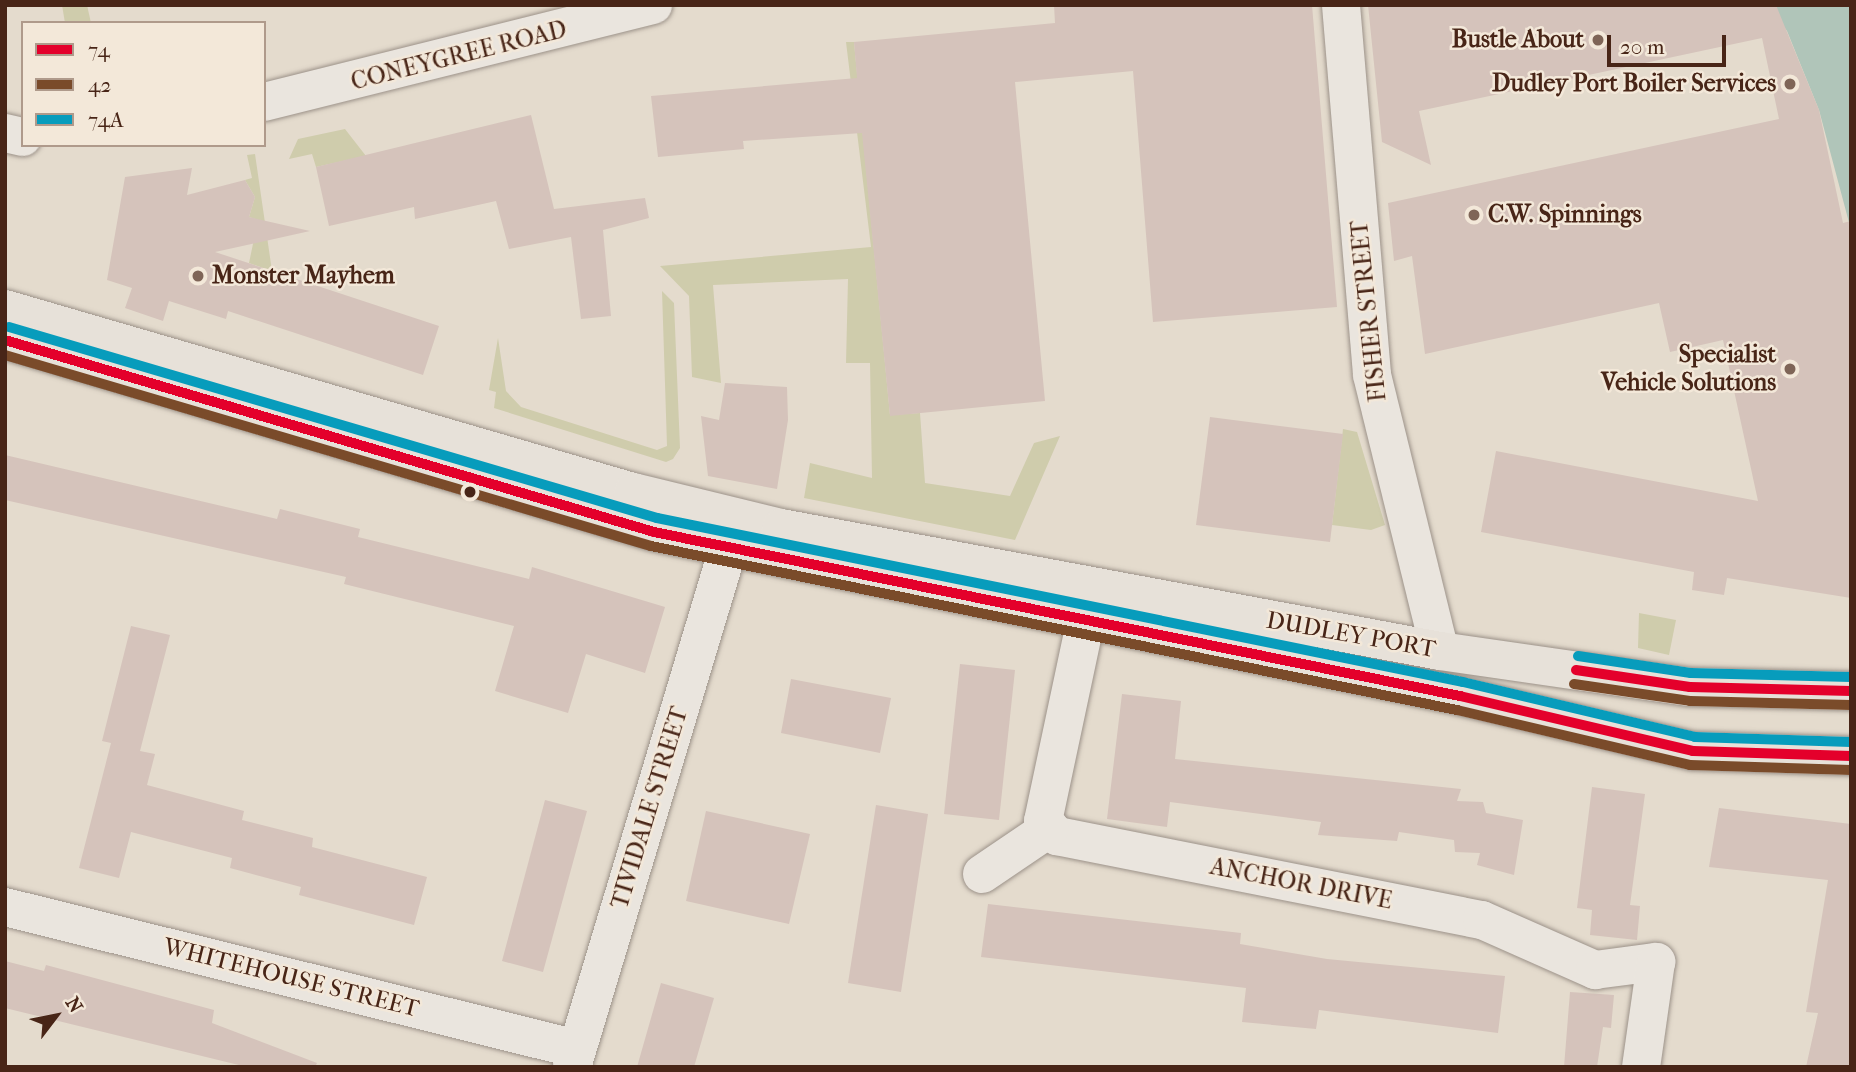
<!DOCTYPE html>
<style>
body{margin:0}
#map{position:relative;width:1856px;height:1072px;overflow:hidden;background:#e4dbcd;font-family:"IM FELL French Canon",serif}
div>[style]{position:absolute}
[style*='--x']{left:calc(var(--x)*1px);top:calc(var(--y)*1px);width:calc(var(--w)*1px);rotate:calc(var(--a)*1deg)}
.green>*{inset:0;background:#cfccac}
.water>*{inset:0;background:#b0c5b9}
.building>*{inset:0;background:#d5c3bb}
.roads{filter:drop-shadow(0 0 2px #9c9289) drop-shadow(0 0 2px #9c9289)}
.minor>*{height:38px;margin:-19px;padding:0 19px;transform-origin:19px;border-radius:19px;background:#eae5de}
.highway>*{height:38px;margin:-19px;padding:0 19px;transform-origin:19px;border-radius:19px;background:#e7e1d9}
.bus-1>*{height:10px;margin:-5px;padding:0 5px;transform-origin:5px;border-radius:5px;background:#e4002b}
.bus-2>*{height:10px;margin:-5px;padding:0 5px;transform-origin:5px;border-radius:5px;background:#7a4b2a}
.bus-3>*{height:10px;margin:-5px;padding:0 5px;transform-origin:5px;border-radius:5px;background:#079cbc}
.dots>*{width:19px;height:19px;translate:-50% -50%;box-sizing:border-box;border:4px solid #f3e8d9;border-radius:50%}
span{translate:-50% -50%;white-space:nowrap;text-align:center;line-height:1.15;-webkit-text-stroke:5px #f3e8d9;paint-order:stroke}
.poi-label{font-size:24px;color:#482517;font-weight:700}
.right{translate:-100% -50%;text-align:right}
.left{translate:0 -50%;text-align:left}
.street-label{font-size:24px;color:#482517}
.frame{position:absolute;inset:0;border:7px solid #482517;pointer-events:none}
.legend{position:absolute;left:21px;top:21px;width:245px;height:126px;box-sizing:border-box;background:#f3e8d9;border:2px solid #af9a8b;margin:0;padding:9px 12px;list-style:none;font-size:21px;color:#482517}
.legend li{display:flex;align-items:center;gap:14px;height:35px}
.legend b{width:35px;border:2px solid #af9a8b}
.north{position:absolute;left:21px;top:981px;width:70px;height:70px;-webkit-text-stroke:5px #f3e8d9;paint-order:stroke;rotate:58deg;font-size:19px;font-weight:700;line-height:28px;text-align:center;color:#482517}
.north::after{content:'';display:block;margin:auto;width:24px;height:32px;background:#482517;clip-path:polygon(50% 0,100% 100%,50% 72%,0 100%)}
.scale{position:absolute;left:1607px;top:35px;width:119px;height:32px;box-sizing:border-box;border:4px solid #482517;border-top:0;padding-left:9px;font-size:21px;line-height:24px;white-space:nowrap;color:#482517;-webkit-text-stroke:5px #f3e8d9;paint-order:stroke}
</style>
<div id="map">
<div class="green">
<div style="clip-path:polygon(62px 5px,87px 5px,91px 23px,65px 23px)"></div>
<div style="clip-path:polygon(846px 42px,854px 42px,890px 415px,920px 413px,925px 483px,1010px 496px,1034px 443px,1060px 436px,1015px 540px,804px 498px,810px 463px,872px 478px,870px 363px,846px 363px,848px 279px,713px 285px,721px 383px,692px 377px,689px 296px,660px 266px,871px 247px)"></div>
<div style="clip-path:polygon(345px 129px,366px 156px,316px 167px,312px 154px,289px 159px,298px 139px)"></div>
<div style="clip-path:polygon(255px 154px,272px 271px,249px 263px,258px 220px,249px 217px,255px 197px,245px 180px,252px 178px,247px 155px)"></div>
<div style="clip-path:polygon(662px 291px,674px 303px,680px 448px,673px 459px,666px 462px,494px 408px,496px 392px,489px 390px,498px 338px,506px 391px,521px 407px,657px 450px,667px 446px)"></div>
<div style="clip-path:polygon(1343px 429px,1357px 432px,1385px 525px,1371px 530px,1332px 525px)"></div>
<div style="clip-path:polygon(1639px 613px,1676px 620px,1669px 655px,1638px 648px)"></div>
</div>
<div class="water">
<div style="clip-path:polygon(1768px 5px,1851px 5px,1851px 230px,1819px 110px,1787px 31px)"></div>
</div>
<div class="building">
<div style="clip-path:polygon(1054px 5px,1312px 5px,1337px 307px,1153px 322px,1133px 71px,1015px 82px,1045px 401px,890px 416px,862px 133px,743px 141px,744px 149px,658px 157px,651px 96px,857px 78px,854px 42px,1055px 23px)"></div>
<div style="clip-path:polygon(1368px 5px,1776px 5px,1819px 110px,1843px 223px,1851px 221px,1851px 598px,1727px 578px,1724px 595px,1692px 590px,1694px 572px,1481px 532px,1496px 451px,1758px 501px,1723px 340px,1670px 352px,1659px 303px,1425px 354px,1412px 256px,1394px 261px,1388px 203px,1779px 119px,1762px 38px,1419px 111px,1431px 165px,1382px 142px)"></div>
<div style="clip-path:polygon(531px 115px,554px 209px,645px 198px,649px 218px,603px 230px,611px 316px,581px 319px,571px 237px,509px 249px,496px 201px,415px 219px,414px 207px,329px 226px,316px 167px)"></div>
<div style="clip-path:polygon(192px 168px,187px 195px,245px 180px,255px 197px,249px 217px,310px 231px,215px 252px,439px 326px,423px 375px,228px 311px,226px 319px,169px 301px,163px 321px,125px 308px,132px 288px,107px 280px,125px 177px)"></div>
<div style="clip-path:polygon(725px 383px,787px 387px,788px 420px,777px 489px,708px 476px,701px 416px,719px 420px)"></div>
<div style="clip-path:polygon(1210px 417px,1343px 434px,1330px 542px,1196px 525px)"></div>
<div style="clip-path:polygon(5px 455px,277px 519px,280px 509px,360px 529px,358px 537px,529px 579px,532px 567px,665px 607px,645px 673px,586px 654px,568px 713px,495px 691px,514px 626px,344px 584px,346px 577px,5px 500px)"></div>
<div style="clip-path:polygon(131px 626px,170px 635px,140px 751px,155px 754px,147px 785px,244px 811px,242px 820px,313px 838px,312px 847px,427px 877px,414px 925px,299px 895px,301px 887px,230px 868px,232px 858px,131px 832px,119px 878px,79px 868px,111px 743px,102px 741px)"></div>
<div style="clip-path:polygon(960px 664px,1015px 670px,999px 820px,944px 814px)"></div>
<div style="clip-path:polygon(791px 679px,891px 698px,880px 753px,781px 733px)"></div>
<div style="clip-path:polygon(1122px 694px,1181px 701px,1175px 759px,1461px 789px,1457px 801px,1483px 802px,1486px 813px,1523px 820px,1514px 875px,1477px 865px,1480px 853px,1455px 852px,1454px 840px,1399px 832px,1397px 841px,1318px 835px,1321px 822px,1170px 802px,1167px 827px,1107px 819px)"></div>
<div style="clip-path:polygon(1592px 787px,1645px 794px,1630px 905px,1640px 906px,1637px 940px,1590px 935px,1592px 910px,1577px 908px)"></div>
<div style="clip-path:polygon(545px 800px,587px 811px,543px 972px,502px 961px)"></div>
<div style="clip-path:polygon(876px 805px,928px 814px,901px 992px,848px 983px)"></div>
<div style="clip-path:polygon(1719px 808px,1851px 824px,1851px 1067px,1806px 1067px,1818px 1013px,1806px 1012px,1828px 880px,1709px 867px)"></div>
<div style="clip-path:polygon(706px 811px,810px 834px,789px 924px,686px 901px)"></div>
<div style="clip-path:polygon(988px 904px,1241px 933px,1240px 944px,1327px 959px,1505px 976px,1498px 1033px,1319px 1010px,1316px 1029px,1242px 1022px,1246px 988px,981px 957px)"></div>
<div style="clip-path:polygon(5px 961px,44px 971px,46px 965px,214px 1010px,212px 1023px,317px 1063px,315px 1067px,247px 1067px,5px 1008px)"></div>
<div style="clip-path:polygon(661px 983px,714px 998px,694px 1067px,637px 1067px)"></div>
<div style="clip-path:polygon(1570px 992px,1614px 995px,1611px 1028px,1603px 1027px,1597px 1067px,1564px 1067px)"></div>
</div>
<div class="roads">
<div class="minor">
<div style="--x:1341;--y:5;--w:371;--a:85.2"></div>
<div style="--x:1372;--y:375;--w:284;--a:76.2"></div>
<div style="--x:264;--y:102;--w:401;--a:-14"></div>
<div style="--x:5;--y:133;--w:18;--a:13"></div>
<div style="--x:1086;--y:619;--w:207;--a:102"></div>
<div style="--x:1043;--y:821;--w:21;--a:47"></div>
<div style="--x:1057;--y:836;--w:433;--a:11.2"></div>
<div style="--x:1482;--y:920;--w:124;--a:23.9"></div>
<div style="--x:1595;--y:970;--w:62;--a:-7.5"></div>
<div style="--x:1656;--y:962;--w:106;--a:98.1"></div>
<div style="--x:982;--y:874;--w:82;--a:-34.1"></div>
<div style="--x:5;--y:907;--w:589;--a:13.94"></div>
<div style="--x:572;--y:1067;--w:541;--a:-73.24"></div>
</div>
<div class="highway">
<div style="--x:5;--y:309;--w:654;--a:16.25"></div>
<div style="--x:633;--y:492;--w:152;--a:13.7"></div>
<div style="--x:781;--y:528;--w:670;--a:10.57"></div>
<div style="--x:1440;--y:651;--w:253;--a:8.2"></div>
<div style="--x:1690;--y:687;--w:161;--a:1.4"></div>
<div style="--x:5;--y:340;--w:677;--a:16.48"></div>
<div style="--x:654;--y:532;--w:823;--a:11.5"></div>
<div style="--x:1460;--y:696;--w:239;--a:13.3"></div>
<div style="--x:1693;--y:751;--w:158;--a:1.8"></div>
</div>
</div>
<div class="bus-1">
<div style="--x:5;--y:340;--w:677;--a:16.48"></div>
<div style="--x:654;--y:532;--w:823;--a:11.5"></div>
<div style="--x:1460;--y:696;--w:239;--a:13.3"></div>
<div style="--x:1693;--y:751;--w:158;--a:1.8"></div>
<div style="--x:1576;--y:670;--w:115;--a:8.5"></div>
<div style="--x:1690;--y:687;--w:161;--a:1.4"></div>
</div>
<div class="bus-2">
<div style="--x:5;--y:355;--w:674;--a:16.47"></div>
<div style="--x:651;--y:546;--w:823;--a:11.5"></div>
<div style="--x:1457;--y:710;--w:239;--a:13.3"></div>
<div style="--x:1690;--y:765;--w:161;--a:1.8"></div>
<div style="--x:1574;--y:684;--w:117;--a:8.3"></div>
<div style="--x:1690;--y:701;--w:161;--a:1.4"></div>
</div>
<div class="bus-3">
<div style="--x:9;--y:327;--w:676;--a:16.42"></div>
<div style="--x:657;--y:518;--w:823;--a:11.5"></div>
<div style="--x:1463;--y:682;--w:238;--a:13.3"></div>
<div style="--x:1695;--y:737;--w:156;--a:1.8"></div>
<div style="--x:1578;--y:656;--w:114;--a:8.6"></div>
<div style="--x:1691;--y:673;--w:160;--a:1.4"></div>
</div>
<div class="dots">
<div style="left:1598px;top:40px;background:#7f6557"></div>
<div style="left:1790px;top:84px;background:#7f6557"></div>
<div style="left:1474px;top:215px;background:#7f6557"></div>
<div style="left:198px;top:276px;background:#7f6557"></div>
<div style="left:1790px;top:369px;background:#7f6557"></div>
<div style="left:470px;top:492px;background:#482517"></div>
</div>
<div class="poi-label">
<span class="right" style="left:1584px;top:40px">Bustle About</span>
<span class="right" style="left:1776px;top:84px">Dudley Port Boiler Services</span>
<span class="left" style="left:1488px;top:215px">C.W. Spinnings</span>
<span class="left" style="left:212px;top:276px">Monster Mayhem</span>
<span class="right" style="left:1776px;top:369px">Specialist<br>Vehicle Solutions</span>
</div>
<div class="street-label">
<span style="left:459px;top:56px;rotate:-14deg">CONEYGREE ROAD</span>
<span style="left:1369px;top:311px;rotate:-96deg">FISHER STREET</span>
<span style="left:1351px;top:635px;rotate:10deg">DUDLEY PORT</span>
<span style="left:650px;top:808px;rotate:-73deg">TIVIDALE STREET</span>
<span style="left:1301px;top:884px;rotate:11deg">ANCHOR DRIVE</span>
<span style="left:291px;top:978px;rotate:14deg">WHITEHOUSE STREET</span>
</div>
<div class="frame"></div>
<ul class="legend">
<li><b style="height:9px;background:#e4002b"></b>74</li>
<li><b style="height:9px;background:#7a4b2a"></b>42</li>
<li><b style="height:9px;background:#079cbc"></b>74A</li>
</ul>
<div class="north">N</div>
<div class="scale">20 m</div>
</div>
